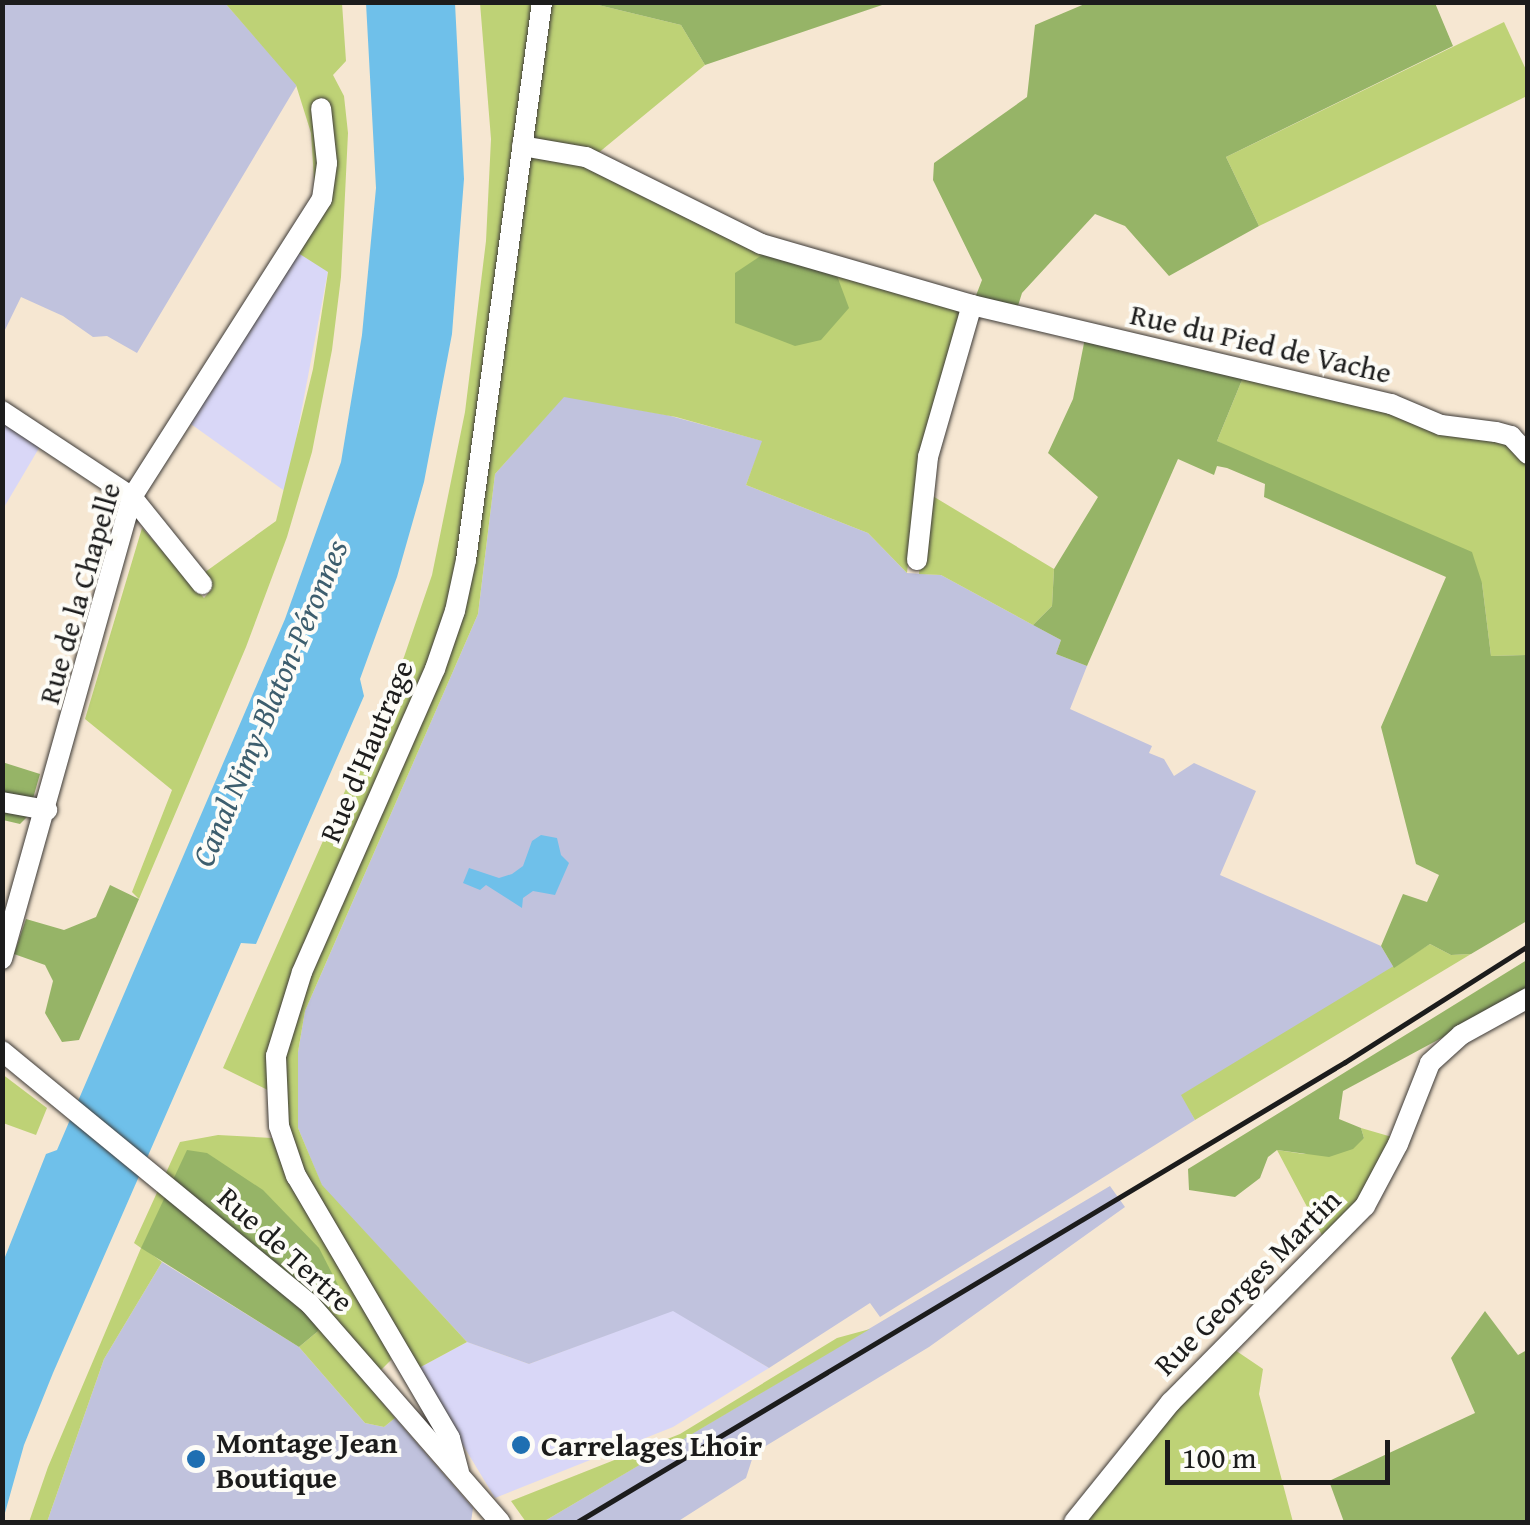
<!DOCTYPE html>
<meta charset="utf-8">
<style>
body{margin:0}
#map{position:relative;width:1530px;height:1525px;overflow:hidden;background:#f6e7d2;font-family:"Gentium Book Plus",serif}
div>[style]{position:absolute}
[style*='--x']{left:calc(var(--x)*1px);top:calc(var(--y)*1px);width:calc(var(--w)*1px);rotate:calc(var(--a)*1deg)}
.built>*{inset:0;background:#d9d7f7}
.industrial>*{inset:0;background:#c0c2dd}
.green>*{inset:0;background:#bed276}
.forest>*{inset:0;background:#96b467}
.water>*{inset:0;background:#6fc0ea}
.roads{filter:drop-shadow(0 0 2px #3d3a37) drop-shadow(0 0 2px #3d3a37)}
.minor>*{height:20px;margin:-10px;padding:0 10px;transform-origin:10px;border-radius:10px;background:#fff}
.rail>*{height:5px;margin:-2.5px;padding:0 2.5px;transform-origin:2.5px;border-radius:2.5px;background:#1c1c1c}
.dots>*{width:28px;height:28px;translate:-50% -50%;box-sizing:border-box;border:5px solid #fdfcf7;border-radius:50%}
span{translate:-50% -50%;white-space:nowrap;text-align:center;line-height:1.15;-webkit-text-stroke:8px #fdfcf7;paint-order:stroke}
.street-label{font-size:30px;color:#1c1c1c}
.poi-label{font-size:30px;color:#1c1c1c;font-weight:700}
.left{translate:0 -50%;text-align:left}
.water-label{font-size:32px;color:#3d5e6e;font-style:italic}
.frame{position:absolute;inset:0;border:5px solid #1c1c1c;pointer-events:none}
.scale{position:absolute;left:1165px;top:1440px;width:225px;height:45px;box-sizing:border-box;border:5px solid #1c1c1c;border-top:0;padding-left:12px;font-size:30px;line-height:35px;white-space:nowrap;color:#1c1c1c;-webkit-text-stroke:8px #fdfcf7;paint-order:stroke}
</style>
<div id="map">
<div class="built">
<div style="clip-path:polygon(295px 251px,328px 271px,286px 492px,188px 422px)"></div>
<div style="clip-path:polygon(3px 416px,42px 443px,3px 509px)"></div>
<div style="clip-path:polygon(673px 1310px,769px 1368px,673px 1427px,495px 1498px,417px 1369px,467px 1342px,529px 1364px)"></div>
</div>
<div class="industrial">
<div style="clip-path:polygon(3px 3px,225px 3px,297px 85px,137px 353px,107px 336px,93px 337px,63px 316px,21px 297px,3px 334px)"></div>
<div style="clip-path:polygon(564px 396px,667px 415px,763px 441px,746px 485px,868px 533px,907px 573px,941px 575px,1061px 640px,1056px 654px,1087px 666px,1070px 709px,1152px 746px,1149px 753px,1164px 759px,1174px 776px,1194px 763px,1256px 791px,1220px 875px,1381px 946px,1394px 968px,1182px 1095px,1195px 1120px,880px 1317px,870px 1303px,769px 1368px,673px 1311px,529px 1364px,467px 1342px,322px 1186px,298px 1128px,298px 1052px,305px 1011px,478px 614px,495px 474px)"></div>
<div style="clip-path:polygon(1110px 1186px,1125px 1207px,929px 1347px,754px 1453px,746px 1478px,677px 1522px,543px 1522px)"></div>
<div style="clip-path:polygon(162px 1262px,299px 1347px,365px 1423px,384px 1427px,395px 1418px,473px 1508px,471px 1522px,47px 1522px,104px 1359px)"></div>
</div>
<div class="green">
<div style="clip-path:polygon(225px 3px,342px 3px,346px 61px,333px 75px,344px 96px,348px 133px,341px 277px,332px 350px,312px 452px,287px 537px,246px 647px,139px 899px,132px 892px,172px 790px,85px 719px,142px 528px,204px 598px,212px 589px,201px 575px,276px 521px,313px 369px,328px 272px,295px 251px,315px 194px,311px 133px,296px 85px)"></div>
<div style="clip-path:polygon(480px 3px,590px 3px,681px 25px,705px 65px,597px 154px,578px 164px,719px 234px,964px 308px,918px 472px,907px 573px,868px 533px,746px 485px,762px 441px,676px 417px,564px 397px,495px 474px,478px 614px,305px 1011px,298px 1052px,298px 1128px,322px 1185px,467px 1342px,417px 1369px,297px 1165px,276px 1094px,223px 1068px,404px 657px,432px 575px,465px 412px,486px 241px,491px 139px)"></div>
<div style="clip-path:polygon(1504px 22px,1527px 72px,1527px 96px,1259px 226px,1226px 157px)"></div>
<div style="clip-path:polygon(1244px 375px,1506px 441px,1527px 462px,1527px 655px,1491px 656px,1482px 583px,1217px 441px)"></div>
<div style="clip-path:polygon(926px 492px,1054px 569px,1052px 606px,1033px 625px,941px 575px,919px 574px)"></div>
<div style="clip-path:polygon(1430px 944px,1451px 955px,1471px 954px,1195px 1120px,1181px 1095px)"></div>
<div style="clip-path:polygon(2px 1074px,47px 1108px,36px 1135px,3px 1123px)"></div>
<div style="clip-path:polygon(1361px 1128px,1392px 1137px,1365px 1191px,1324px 1239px,1277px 1150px,1304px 1154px,1364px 1138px)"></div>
<div style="clip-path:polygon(218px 1135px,272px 1138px,288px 1181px,389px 1350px,391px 1360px,367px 1384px,395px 1418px,384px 1427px,365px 1423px,299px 1347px,317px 1332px,142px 1247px,162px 1262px,104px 1359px,47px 1522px,29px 1522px,48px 1467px,141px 1248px,134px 1243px,180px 1142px)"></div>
<div style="clip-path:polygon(870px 1329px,543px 1522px,526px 1522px,511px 1501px,680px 1434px,837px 1338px)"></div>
<div style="clip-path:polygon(1232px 1348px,1263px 1369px,1259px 1394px,1293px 1522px,1084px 1522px,1172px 1410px)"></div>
</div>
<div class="forest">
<div style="clip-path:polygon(590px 3px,888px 2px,888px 3px,705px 65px,681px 25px)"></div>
<div style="clip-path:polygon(1087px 3px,1435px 3px,1453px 46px,1226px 157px,1259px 226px,1169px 276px,1125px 226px,1095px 214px,1022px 293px,1017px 309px,975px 298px,982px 280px,933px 180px,934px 163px,1027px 97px,1035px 25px)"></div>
<div style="clip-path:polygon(765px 253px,836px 273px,849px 308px,821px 340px,795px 346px,735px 323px,735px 273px)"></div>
<div style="clip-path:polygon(1085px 338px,1244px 375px,1217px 441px,1472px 552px,1482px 583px,1491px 656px,1527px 655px,1527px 921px,1471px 954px,1451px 955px,1430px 944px,1394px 968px,1381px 946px,1403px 894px,1427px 902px,1439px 875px,1416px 864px,1381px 727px,1446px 577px,1264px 497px,1265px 484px,1227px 468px,1217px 466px,1214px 475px,1178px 459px,1087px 666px,1056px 654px,1061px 640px,1033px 625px,1052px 606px,1054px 569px,1098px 497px,1048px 453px,1073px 399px)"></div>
<div style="clip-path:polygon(2px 762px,40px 774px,28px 816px,20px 824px,3px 820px)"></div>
<div style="clip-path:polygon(110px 885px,139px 899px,79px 1040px,62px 1042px,45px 1013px,53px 981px,45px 965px,14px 954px,26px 919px,64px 930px,96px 917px)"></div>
<div style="clip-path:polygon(1527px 960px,1527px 992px,1343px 1091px,1339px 1119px,1361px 1128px,1364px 1138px,1353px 1149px,1329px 1157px,1277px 1150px,1268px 1157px,1260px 1178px,1235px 1197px,1189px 1190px,1188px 1169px)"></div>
<div style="clip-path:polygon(187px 1150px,207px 1153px,263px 1190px,319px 1248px,339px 1287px,317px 1332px,299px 1347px,141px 1248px)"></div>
<div style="clip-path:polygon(1485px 1311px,1518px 1355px,1527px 1350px,1527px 1522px,1344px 1522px,1329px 1481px,1475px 1413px,1451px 1358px)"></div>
</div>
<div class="water">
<div style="clip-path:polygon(366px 3px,455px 3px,464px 179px,452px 334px,424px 482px,397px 577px,360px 679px,364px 696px,256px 944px,241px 943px,53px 1373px,24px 1445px,3px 1520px,3px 1262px,46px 1154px,57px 1150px,285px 619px,341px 462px,362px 335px,376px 188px)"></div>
<div style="clip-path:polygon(541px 835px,557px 838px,561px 855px,569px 863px,555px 895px,533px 891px,523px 898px,522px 908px,486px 885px,480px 890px,463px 883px,469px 868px,499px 878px,512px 874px,523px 866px,532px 841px)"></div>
</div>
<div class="roads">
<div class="minor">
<div style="--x:522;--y:146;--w:65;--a:9.8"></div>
<div style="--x:586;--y:157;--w:195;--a:26.4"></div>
<div style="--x:761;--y:244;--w:220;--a:16.1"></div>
<div style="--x:972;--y:305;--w:431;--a:13.3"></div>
<div style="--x:1391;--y:404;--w:54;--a:22.8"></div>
<div style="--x:1441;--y:425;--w:55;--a:7.3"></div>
<div style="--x:1496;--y:432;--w:16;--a:15"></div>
<div style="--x:1511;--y:436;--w:25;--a:47"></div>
<div style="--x:2;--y:411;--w:156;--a:33.5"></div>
<div style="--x:132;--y:497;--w:112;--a:51.2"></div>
<div style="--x:917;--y:560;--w:104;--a:-83.9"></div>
<div style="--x:928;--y:457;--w:158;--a:-73.9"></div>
<div style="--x:2;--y:802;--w:46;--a:10.1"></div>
<div style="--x:2;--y:959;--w:480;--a:-74.3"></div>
<div style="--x:132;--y:497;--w:353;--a:-57.5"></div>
<div style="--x:322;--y:199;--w:36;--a:-82"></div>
<div style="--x:327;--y:163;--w:55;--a:-96.2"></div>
<div style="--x:2;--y:1051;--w:399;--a:39.4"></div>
<div style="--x:310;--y:1304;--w:289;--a:48.9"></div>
<div style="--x:459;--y:1472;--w:35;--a:-105"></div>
<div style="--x:450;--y:1438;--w:304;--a:-120.4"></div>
<div style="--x:296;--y:1176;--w:53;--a:-108.8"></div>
<div style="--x:279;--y:1126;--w:70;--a:-92.5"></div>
<div style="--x:276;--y:1056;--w:88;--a:-72.8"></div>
<div style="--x:302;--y:972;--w:331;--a:-66.3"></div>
<div style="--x:435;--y:669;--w:61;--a:-71"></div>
<div style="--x:455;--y:611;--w:52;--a:-77.8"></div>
<div style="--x:466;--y:560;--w:563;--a:-82.24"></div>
<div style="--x:1074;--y:1522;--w:154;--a:-51.1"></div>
<div style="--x:1171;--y:1402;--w:276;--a:-45.3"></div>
<div style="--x:1365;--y:1206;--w:70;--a:-62"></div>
<div style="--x:1398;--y:1144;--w:87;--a:-68.4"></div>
<div style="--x:1430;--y:1063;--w:42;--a:-42.1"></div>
<div style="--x:1461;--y:1035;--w:77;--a:-28.9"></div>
</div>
</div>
<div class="rail">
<div style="--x:577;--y:1522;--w:895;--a:-30.92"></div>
<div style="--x:1345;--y:1062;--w:217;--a:-32.4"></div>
</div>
<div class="dots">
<div style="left:521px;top:1445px;background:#1f6fb2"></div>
<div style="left:196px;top:1459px;background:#1f6fb2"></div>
</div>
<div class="street-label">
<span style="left:1261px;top:343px;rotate:13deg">Rue du Pied de Vache</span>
<span style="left:79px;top:593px;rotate:-74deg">Rue de la Chapelle</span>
<span style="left:366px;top:751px;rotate:-67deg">Rue d'Hautrage</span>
<span style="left:286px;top:1249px;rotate:42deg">Rue de Tertre</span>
<span style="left:1247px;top:1282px;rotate:-45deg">Rue Georges Martin</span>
</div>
<div class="poi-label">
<span class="left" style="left:216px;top:1459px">Montage Jean<br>Boutique</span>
<span class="left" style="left:541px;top:1445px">Carrelages Lhoir</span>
</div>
<div class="water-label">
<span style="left:270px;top:703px;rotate:-67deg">Canal Nimy-Blaton-Péronnes</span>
</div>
<div class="frame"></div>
<div class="scale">100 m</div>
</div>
